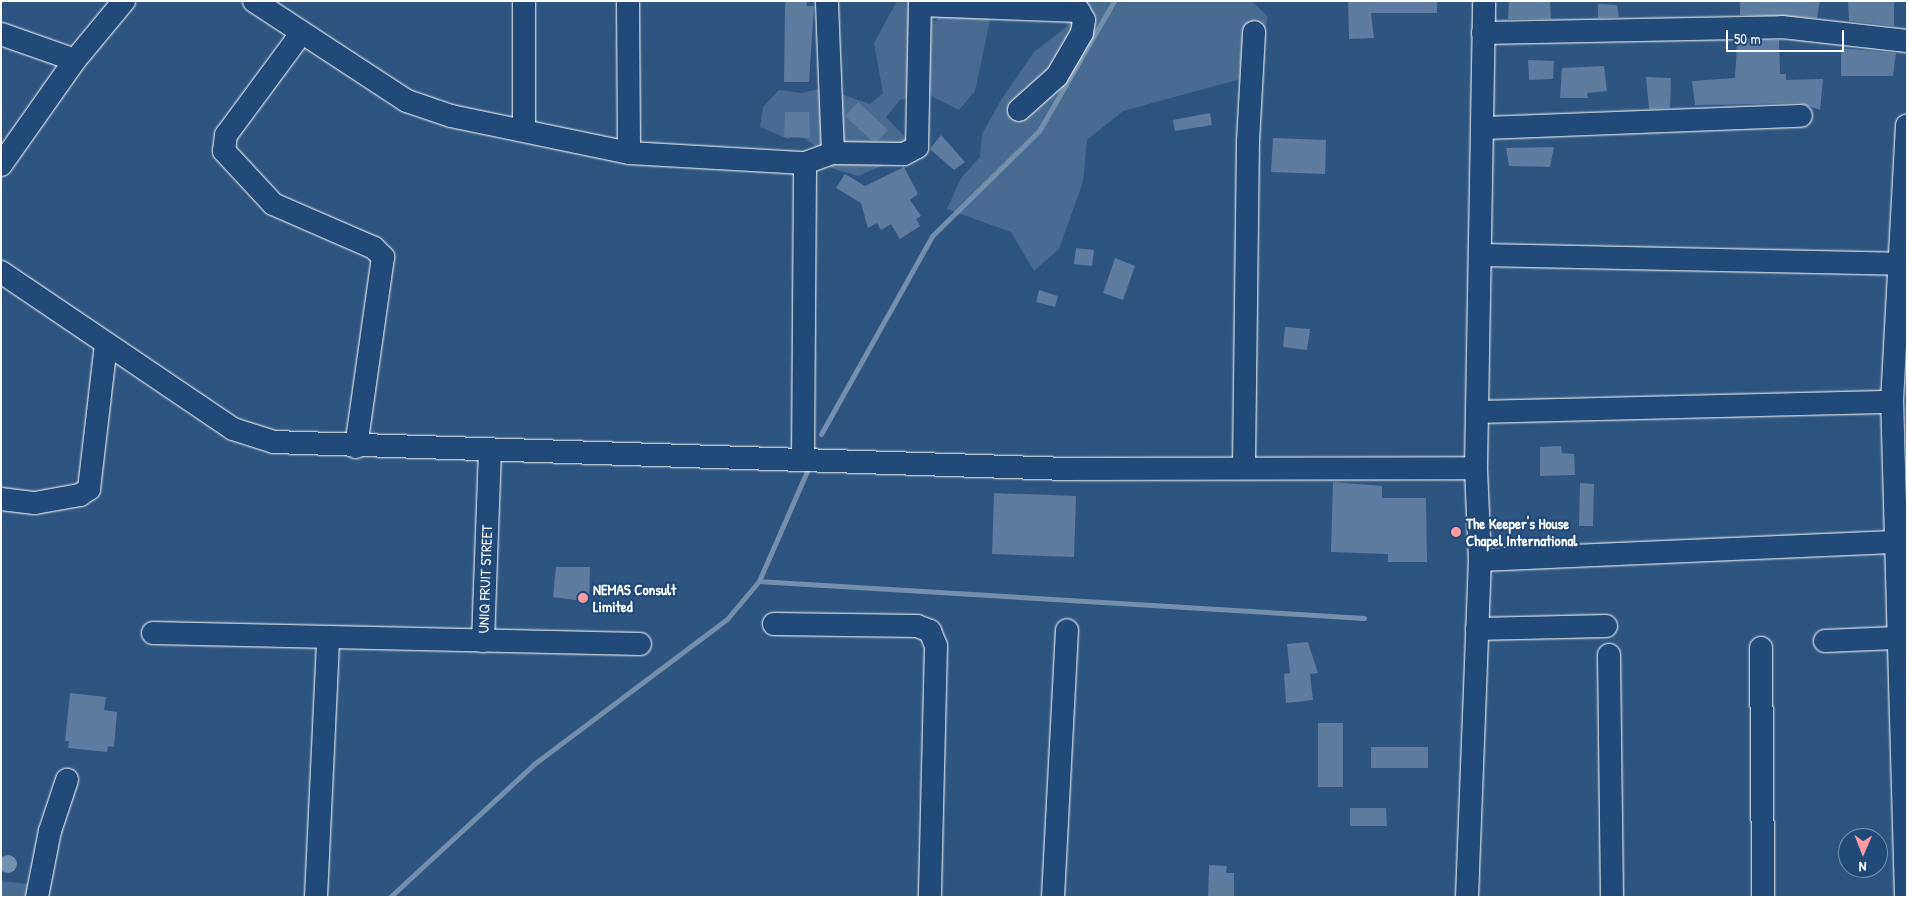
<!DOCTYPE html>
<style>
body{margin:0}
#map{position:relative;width:1908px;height:898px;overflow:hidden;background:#2c5582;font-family:"Patrick Hand",sans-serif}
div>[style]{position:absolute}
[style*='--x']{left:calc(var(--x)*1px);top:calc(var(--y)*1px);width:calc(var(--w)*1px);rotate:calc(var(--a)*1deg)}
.green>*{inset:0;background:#486b92}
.water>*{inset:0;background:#748fad}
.round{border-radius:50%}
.stream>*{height:5px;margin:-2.5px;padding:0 2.5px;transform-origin:2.5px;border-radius:2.5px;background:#748fad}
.building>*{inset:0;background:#5e7c9f}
.roads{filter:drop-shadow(0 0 1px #fff) drop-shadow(0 0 1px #fff)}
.minor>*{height:22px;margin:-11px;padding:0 11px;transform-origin:11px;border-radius:11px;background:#1f4a7a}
.dots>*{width:14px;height:14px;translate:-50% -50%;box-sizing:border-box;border:2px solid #1f4a7a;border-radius:50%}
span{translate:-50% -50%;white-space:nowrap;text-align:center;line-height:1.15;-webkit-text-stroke:4.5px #1f4a7a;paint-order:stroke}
.poi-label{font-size:15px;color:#fff;font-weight:700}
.left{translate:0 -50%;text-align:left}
.street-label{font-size:15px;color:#fff}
.frame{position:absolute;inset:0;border:2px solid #fff;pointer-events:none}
.north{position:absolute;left:1838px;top:828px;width:50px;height:50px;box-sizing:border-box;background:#1f4a7a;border:1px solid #7992af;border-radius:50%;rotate:181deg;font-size:14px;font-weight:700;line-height:20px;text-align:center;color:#fff}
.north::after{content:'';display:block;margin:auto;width:18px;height:22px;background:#ff9aa2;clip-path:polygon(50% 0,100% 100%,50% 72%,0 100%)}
.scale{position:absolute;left:1726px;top:30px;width:118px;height:22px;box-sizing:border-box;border:2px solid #fff;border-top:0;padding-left:6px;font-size:15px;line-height:18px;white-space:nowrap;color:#fff;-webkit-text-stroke:4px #1f4a7a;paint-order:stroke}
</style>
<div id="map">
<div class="green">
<div style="clip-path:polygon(897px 1px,913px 1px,922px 19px,936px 21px,948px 1px,994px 1px,975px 91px,959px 110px,927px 94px,900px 100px,886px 117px,910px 142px,891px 162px,858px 176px,831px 168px,827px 154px,798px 134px,788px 139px,760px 127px,763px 107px,779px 90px,802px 93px,823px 88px,870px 104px,883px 93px,874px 43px)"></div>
<div style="clip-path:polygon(1064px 1px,1252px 1px,1268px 17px,1255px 75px,1123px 111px,1087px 140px,1083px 182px,1059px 249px,1034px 271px,1011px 232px,947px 209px,961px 178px,980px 157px,982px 134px,1001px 100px,1034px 52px,1066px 27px)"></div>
<div style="clip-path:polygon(1px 881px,29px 884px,27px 897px,1px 897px)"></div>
</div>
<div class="water">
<div class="round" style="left:-1px;top:855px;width:18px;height:18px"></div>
</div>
<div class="stream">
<div style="--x:821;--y:434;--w:227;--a:-60.7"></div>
<div style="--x:932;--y:236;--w:150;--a:-44.5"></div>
<div style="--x:1039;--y:131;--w:150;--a:-60"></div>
<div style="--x:759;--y:581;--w:606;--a:3.5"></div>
<div style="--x:390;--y:897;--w:196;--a:-42.7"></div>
<div style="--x:534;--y:764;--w:241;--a:-36.9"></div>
<div style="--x:727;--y:619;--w:50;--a:-49.9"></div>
<div style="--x:759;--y:581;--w:122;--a:-66.4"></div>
</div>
<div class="building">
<div style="clip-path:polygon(785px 1px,807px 1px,807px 6px,814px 6px,809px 82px,784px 82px)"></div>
<div style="clip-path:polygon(1348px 1px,1437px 1px,1437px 13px,1371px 13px,1374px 38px,1349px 39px)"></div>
<div style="clip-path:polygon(1509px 1px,1550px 1px,1551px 19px,1508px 19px)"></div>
<div style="clip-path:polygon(1740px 1px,1820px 1px,1817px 18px,1740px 15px)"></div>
<div style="clip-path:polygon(1848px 1px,1894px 1px,1894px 26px,1849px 21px)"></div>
<div style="clip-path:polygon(1598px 4px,1617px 5px,1619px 17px,1598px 18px)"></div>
<div style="clip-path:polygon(1779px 40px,1780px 74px,1786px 74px,1786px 80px,1823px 79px,1820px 110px,1800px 103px,1695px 105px,1692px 81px,1735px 78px,1737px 45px,1742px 41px)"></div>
<div style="clip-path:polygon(1841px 48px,1896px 53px,1893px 76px,1841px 76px)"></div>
<div style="clip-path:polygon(1528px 60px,1554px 61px,1553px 79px,1529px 80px)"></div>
<div style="clip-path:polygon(1604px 66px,1607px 91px,1587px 93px,1588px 98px,1560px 98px,1562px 68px)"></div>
<div style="clip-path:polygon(1646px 77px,1671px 78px,1670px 108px,1649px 109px)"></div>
<div style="clip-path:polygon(858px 102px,888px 130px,878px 140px,871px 140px,845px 116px)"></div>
<div style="clip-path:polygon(785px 112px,809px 112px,810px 138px,784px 137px)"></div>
<div style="clip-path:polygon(1210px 113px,1212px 125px,1175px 131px,1173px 120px)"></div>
<div style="clip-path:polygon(941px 135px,965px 162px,954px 170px,930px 149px)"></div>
<div style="clip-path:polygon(1273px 138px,1326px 140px,1325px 174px,1271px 172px)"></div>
<div style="clip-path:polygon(1554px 147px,1550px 167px,1509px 166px,1506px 148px)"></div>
<div style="clip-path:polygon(904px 167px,918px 194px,910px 200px,921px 216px,916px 219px,920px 226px,900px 239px,891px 224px,881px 230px,877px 223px,868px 228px,861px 203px,836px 188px,845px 174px,865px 186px)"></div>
<div style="clip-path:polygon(1076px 248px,1094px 250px,1092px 266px,1074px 264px)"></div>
<div style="clip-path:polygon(1115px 258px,1135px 266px,1123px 300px,1103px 293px)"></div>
<div style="clip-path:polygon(1039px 290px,1058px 296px,1055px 307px,1036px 302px)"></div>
<div style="clip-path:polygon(1285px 327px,1310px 329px,1307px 350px,1283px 347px)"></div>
<div style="clip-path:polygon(1561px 446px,1562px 453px,1574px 454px,1575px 475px,1540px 476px,1540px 447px)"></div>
<div style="clip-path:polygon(1333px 482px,1382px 486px,1382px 498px,1426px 498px,1427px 562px,1388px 562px,1388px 554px,1331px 552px)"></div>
<div style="clip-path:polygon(1580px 483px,1594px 484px,1593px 526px,1579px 526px)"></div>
<div style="clip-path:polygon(994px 493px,1076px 496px,1074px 557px,992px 554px)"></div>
<div style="clip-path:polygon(556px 567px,590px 567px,589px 602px,553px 597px)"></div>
<div style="clip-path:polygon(1308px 642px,1318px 673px,1310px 674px,1313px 700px,1286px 703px,1284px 674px,1290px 673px,1287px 644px)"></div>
<div style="clip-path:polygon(70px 693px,106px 697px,104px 710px,117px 712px,114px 747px,108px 746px,107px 752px,68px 748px,69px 741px,65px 741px)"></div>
<div style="clip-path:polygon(1318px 723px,1343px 723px,1343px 787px,1318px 787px)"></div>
<div style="clip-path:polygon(1371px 747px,1428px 747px,1428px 768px,1371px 768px)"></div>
<div style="clip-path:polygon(1350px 808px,1386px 808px,1387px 826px,1350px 826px)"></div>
<div style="clip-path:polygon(1209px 865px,1227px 866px,1226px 873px,1234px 873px,1234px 897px,1208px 897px)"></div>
</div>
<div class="roads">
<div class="minor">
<div style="--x:254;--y:1;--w:183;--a:33.2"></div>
<div style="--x:407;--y:101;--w:46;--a:18.8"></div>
<div style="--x:451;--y:116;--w:182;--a:11.7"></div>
<div style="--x:629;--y:153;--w:176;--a:3.3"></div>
<div style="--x:805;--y:163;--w:30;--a:-20"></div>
<div style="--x:833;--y:153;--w:152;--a:-92.3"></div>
<div style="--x:524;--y:1;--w:129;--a:90"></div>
<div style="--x:628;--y:1;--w:152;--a:89.6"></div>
<div style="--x:920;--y:5;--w:159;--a:2.2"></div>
<div style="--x:1079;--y:11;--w:10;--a:61"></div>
<div style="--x:1084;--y:20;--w:13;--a:99"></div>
<div style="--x:1082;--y:33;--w:50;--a:120.2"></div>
<div style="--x:1057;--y:76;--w:51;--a:138.2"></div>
<div style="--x:1483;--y:33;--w:299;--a:-1.1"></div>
<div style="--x:1782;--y:27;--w:126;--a:6.4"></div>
<div style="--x:1;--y:34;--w:78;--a:19.4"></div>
<div style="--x:300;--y:35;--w:124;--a:126.5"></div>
<div style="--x:226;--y:135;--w:16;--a:97"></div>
<div style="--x:224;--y:151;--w:72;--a:47.2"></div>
<div style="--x:273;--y:204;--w:110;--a:23.5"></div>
<div style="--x:374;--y:248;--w:13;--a:45"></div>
<div style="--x:383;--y:257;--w:192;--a:98.1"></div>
<div style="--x:1483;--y:128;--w:318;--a:-2.2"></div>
<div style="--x:833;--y:153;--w:71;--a:0.8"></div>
<div style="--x:904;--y:154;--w:15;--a:-28"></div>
<div style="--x:917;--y:147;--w:146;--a:-88.8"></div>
<div style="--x:1;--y:165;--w:128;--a:-54.8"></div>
<div style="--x:75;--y:60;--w:77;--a:-50.3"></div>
<div style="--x:1481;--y:255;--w:418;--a:1.2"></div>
<div style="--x:1;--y:272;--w:280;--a:34.1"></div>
<div style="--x:233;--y:429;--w:43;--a:17.6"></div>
<div style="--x:274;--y:442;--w:794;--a:1.95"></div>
<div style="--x:1068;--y:469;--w:408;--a:-0.1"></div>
<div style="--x:1478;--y:412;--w:414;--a:-1.4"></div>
<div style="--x:803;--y:458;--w:295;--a:-89.6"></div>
<div style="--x:1244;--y:466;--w:325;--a:-89.3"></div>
<div style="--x:1248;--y:141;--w:109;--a:-86.8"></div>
<div style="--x:1;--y:499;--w:34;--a:7"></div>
<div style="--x:35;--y:503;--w:46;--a:-10.1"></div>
<div style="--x:80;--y:495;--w:11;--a:-34"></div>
<div style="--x:89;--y:489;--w:146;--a:-83.3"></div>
<div style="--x:1480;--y:560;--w:414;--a:-2.5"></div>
<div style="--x:774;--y:624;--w:143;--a:0.8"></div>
<div style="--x:917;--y:626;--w:14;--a:21"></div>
<div style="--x:930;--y:631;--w:16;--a:68"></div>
<div style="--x:936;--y:646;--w:251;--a:91.4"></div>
<div style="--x:1477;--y:629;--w:129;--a:-1.3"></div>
<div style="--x:153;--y:633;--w:487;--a:1.3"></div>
<div style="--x:483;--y:641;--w:190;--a:-87.9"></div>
<div style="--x:1825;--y:641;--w:71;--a:-2.4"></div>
<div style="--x:1761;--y:648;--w:249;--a:89.5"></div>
<div style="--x:1609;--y:655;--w:242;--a:89.3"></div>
<div style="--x:37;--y:897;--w:67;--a:-78.9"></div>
<div style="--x:50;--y:831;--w:54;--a:-71.6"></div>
<div style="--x:316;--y:897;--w:257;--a:-87.3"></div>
<div style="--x:1053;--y:897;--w:267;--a:-87"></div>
<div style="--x:1467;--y:897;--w:337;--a:-87.8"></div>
<div style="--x:1480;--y:560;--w:92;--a:-92.5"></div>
<div style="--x:1476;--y:468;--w:467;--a:-89"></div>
<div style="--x:1906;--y:897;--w:495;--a:-91.6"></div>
<div style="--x:1892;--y:402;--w:277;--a:-86.9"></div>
</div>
</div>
<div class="dots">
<div style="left:1456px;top:532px;background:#ff9aa2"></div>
<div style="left:583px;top:598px;background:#ff9aa2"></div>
</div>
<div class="poi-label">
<span class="left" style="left:1466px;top:532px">The Keeper's House<br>Chapel International</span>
<span class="left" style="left:593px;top:598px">NEMAS Consult<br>Limited</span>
</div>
<div class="street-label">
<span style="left:485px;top:579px;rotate:-88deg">UNIQ FRUIT STREET</span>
</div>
<div class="frame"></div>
<div class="north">N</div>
<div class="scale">50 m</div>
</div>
